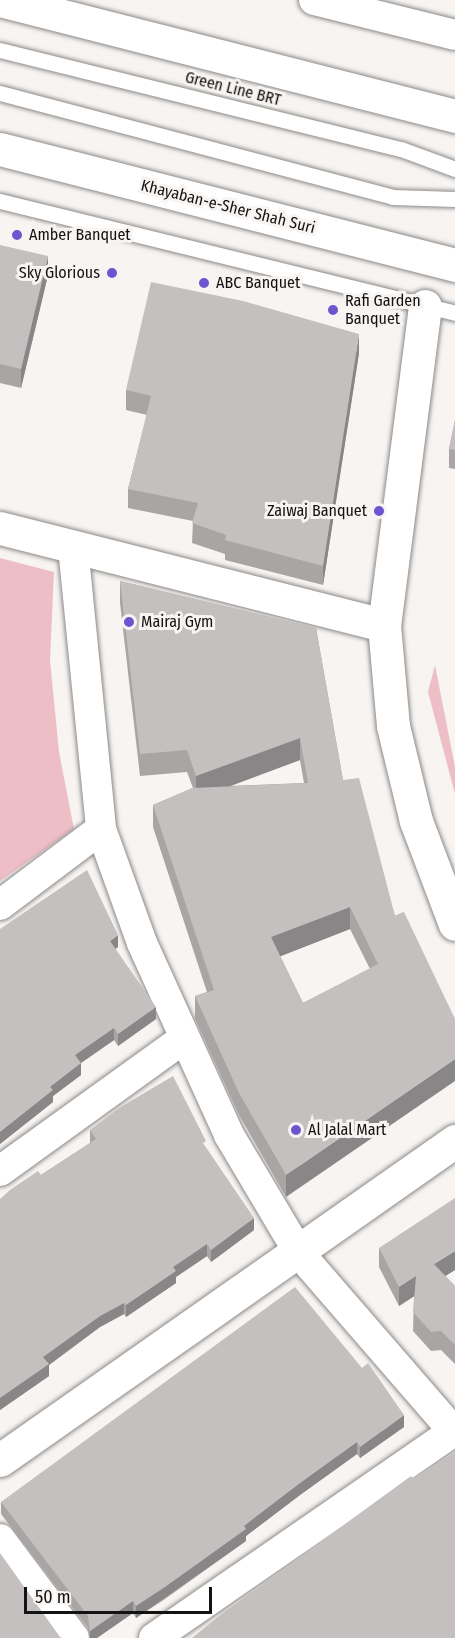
<!DOCTYPE html>
<style>
body{margin:0}
#map{position:relative;width:455px;height:1638px;overflow:hidden;background:#f7f4f2;font-family:"Fira Sans Condensed",sans-serif}
div>[style]{position:absolute}
[style*='--x']{left:calc(var(--x)*1px);top:calc(var(--y)*1px);width:calc(var(--w)*1px);rotate:calc(var(--a)*1deg)}
.green>*{inset:0;background:#eebec7}
.roads{filter:drop-shadow(0 0 2px #8c8a88) drop-shadow(0 0 2px #8c8a88)}
.service>*{height:15px;margin:-7.5px;padding:0 7.5px;transform-origin:7.5px;border-radius:7.5px;background:#fff}
.minor>*{height:30px;margin:-15px;padding:0 15px;transform-origin:15px;border-radius:15px;background:#fff}
.tertiary>*{height:33px;margin:-16.5px;padding:0 16.5px;transform-origin:16.5px;border-radius:16.5px;background:#fff}
.primary>*{height:33px;margin:-16.5px;padding:0 16.5px;transform-origin:16.5px;border-radius:16.5px;background:#fff}
.wall>*{inset:0;background:#a8a5a4}
.shaded-wall>*{inset:0;background:#888686}
.building>*{inset:0;background:#c3c0bf}
.dots>*{width:16px;height:16px;translate:-50% -50%;box-sizing:border-box;border:3px solid #f7f4f2;border-radius:50%}
span{translate:-50% -50%;white-space:nowrap;text-align:center;line-height:1.15;-webkit-text-stroke:6px #f7f4f2;paint-order:stroke}
.street-label{font-size:16px;color:#141313}
.poi-label{font-size:16px;color:#141313}
.left{translate:0 -50%;text-align:left}
.right{translate:-100% -50%;text-align:right}
.scale{position:absolute;left:24px;top:1587px;width:188px;height:27px;box-sizing:border-box;border:3px solid #141313;border-top:0;padding-left:8px;font-size:18px;line-height:21px;white-space:nowrap;color:#141313;-webkit-text-stroke:4px #f7f4f2;paint-order:stroke}
</style>
<div id="map">
<div class="green">
<div style="clip-path:polygon(0 558px,54px 572px,50px 660px,59px 752px,74px 829px,0 881px)"></div>
<div style="clip-path:polygon(435px 665px,455px 767px,455px 794px,428px 692px)"></div>
</div>
<div class="roads">
<div class="service">
<div style="--x:0;--y:50;--w:413;--a:13.9"></div>
<div style="--x:401;--y:149;--w:58;--a:20.3"></div>
<div style="--x:0;--y:93;--w:407;--a:14.8"></div>
<div style="--x:393;--y:197;--w:62;--a:1.8"></div>
<div style="--x:0;--y:201;--w:469;--a:13.8"></div>
</div>
<div class="minor">
<div style="--x:314;--y:0;--w:145;--a:13.9"></div>
<div style="--x:73;--y:547;--w:283;--a:84.3"></div>
<div style="--x:101;--y:829;--w:121;--a:70.2"></div>
<div style="--x:142;--y:943;--w:211;--a:65.6"></div>
<div style="--x:229;--y:1135;--w:137;--a:59.3"></div>
<div style="--x:299;--y:1253;--w:238;--a:49.1"></div>
<div style="--x:0;--y:905;--w:126;--a:-37"></div>
<div style="--x:0;--y:1171;--w:226;--a:-35.8"></div>
<div style="--x:0;--y:1539;--w:124;--a:53.2"></div>
<div style="--x:154;--y:1638;--w:363;--a:-34.6"></div>
</div>
<div class="tertiary">
<div style="--x:425;--y:306;--w:322;--a:97.3"></div>
<div style="--x:384;--y:625;--w:101;--a:84.9"></div>
<div style="--x:393;--y:726;--w:98;--a:76.4"></div>
<div style="--x:416;--y:821;--w:110;--a:69.3"></div>
<div style="--x:0;--y:528;--w:396;--a:14.2"></div>
<div style="--x:0;--y:1460;--w:556;--a:-35.03"></div>
</div>
<div class="primary">
<div style="--x:0;--y:0;--w:470;--a:14.3"></div>
<div style="--x:0;--y:149;--w:470;--a:14.3"></div>
</div>
</div>
<div class="wall">
<div style="clip-path:polygon(0 245px,48px 275px,21px 388px,0 383px)"></div>
<div style="clip-path:polygon(359px 353px,323px 585px,225px 560px,225px 554px,192px 543px,193px 521px,128px 508px,128px 489px,147px 415px,126px 410px,126px 390px)"></div>
<div style="clip-path:polygon(455px 420px,455px 469px,449px 468px,449px 449px)"></div>
<div style="clip-path:polygon(evenodd,120px 581px,316px 628px,343px 780px,395px 916px,404px 912px,286px 1197px,239px 1115px,195px 1019px,195px 996px,207px 992px,153px 827px,153px 805px,193px 788px,187px 772px,140px 776px,120px 603px,120px 581px,300px 760px,304px 783px,229px 786px,300px 760px,120px 581px,350px 929px,370px 969px,303px 1003px,280px 956px,350px 929px)"></div>
<div style="clip-path:polygon(0 929px,118px 947px,115px 949px,156px 1019px,118px 1046px,114px 1040px,81px 1063px,81px 1075px,53px 1096px,53px 1102px,0 1144px)"></div>
<div style="clip-path:polygon(90px 1130px,206px 1148px,254px 1230px,211px 1262px,207px 1256px,176px 1277px,176px 1283px,126px 1317px,124px 1314px,100px 1327px,49px 1365px,49px 1376px,0 1410px,0 1199px,41px 1175px,90px 1143px)"></div>
<div style="clip-path:polygon(379px 1248px,455px 1270px,445px 1276px,455px 1286px,455px 1364px,441px 1350px,431px 1351px,413px 1331px,414px 1296px,399px 1306px,379px 1267px)"></div>
<div style="clip-path:polygon(404px 1427px,360px 1458px,357px 1454px,300px 1495px,246px 1536px,246px 1541px,165px 1599px,136px 1618px,133px 1613px,97px 1638px,89px 1638px,88px 1628px,1px 1514px,1px 1502px)"></div>
</div>
<div class="shaded-wall">
<div style="clip-path:polygon(48px 256px,48px 275px,21px 388px,21px 369px)"></div>
<div style="clip-path:polygon(359px 334px,359px 353px,323px 585px,323px 566px)"></div>
<div style="clip-path:polygon(300px 738px,300px 760px,196px 799px,196px 776px)"></div>
<div style="clip-path:polygon(350px 907px,350px 929px,271px 960px,271px 937px)"></div>
<div style="clip-path:polygon(118px 935px,118px 947px,110px 953px,110px 941px)"></div>
<div style="clip-path:polygon(156px 1007px,156px 1019px,118px 1046px,118px 1034px)"></div>
<div style="clip-path:polygon(114px 1028px,114px 1040px,81px 1063px,81px 1075px,53px 1096px,53px 1102px,0 1144px,0 1132px,50px 1087px,75px 1055px)"></div>
<div style="clip-path:polygon(455px 1059px,455px 1081px,286px 1197px,286px 1175px)"></div>
<div style="clip-path:polygon(254px 1218px,254px 1230px,211px 1262px,211px 1250px)"></div>
<div style="clip-path:polygon(207px 1244px,207px 1256px,176px 1277px,176px 1283px,126px 1317px,126px 1305px,173px 1267px)"></div>
<div style="clip-path:polygon(455px 1251px,455px 1270px,434px 1283px,434px 1264px)"></div>
<div style="clip-path:polygon(416px 1276px,416px 1295px,399px 1306px,399px 1287px)"></div>
<div style="clip-path:polygon(124px 1303px,124px 1314px,100px 1327px,49px 1365px,49px 1376px,0 1410px,0 1398px,43px 1357px,100px 1316px)"></div>
<div style="clip-path:polygon(404px 1415px,404px 1427px,360px 1458px,360px 1447px)"></div>
<div style="clip-path:polygon(357px 1442px,357px 1454px,300px 1495px,246px 1536px,246px 1541px,136px 1618px,136px 1606px,300px 1483px)"></div>
<div style="clip-path:polygon(133px 1601px,133px 1613px,97px 1638px,90px 1638px,90px 1631px)"></div>
</div>
<div class="building">
<div style="clip-path:polygon(0 245px,48px 256px,21px 369px,0 364px)"></div>
<div style="clip-path:polygon(151px 282px,243px 301px,359px 334px,323px 566px,225px 540px,226px 535px,192px 523px,198px 503px,128px 489px,151px 396px,126px 390px)"></div>
<div style="clip-path:polygon(455px 420px,455px 450px,449px 449px)"></div>
<div style="clip-path:polygon(evenodd,120px 581px,316px 628px,343px 780px,359px 778px,395px 916px,404px 912px,455px 1019px,455px 1059px,286px 1175px,239px 1093px,195px 996px,214px 990px,153px 805px,192px 788px,308px 783px,300px 738px,196px 776px,187px 750px,140px 754px,120px 581px,350px 907px,378px 964px,303px 1003px,271px 937px,350px 907px)"></div>
<div style="clip-path:polygon(87px 870px,118px 935px,110px 941px,156px 1007px,118px 1034px,114px 1028px,75px 1055px,81px 1063px,50px 1087px,53px 1090px,0 1132px,0 929px)"></div>
<div style="clip-path:polygon(173px 1076px,206px 1141px,203px 1143px,254px 1218px,211px 1250px,207px 1244px,173px 1267px,176px 1271px,126px 1305px,124px 1303px,100px 1316px,43px 1357px,49px 1364px,0 1398px,0 1199px,10px 1190px,38px 1171px,41px 1175px,96px 1139px,90px 1130px,119px 1108px)"></div>
<div style="clip-path:polygon(455px 1198px,455px 1251px,434px 1264px,455px 1286px,455px 1345px,441px 1331px,431px 1332px,413px 1312px,416px 1276px,399px 1287px,379px 1248px)"></div>
<div style="clip-path:polygon(295px 1287px,362px 1368px,368px 1363px,404px 1415px,360px 1447px,357px 1442px,300px 1483px,244px 1526px,246px 1529px,165px 1587px,136px 1606px,133px 1601px,90px 1631px,88px 1616px,1px 1502px)"></div>
<div style="clip-path:polygon(455px 1452px,455px 1638px,192px 1638px,224px 1612px,411px 1476px,413px 1478px)"></div>
<div style="clip-path:polygon(0 1553px,60px 1637px,62px 1638px,0 1638px)"></div>
</div>
<div class="dots">
<div style="left:17px;top:235px;background:#6b56d0"></div>
<div style="left:112px;top:273px;background:#6b56d0"></div>
<div style="left:204px;top:283px;background:#6b56d0"></div>
<div style="left:333px;top:310px;background:#6b56d0"></div>
<div style="left:379px;top:511px;background:#6b56d0"></div>
<div style="left:129px;top:622px;background:#6b56d0"></div>
<div style="left:296px;top:1130px;background:#6b56d0"></div>
</div>
<div class="street-label">
<span style="left:233px;top:89px;rotate:14deg">Green Line BRT</span>
<span style="left:228px;top:207px;rotate:14deg">Khayaban-e-Sher Shah Suri</span>
</div>
<div class="poi-label">
<span class="left" style="left:29px;top:235px">Amber Banquet</span>
<span class="right" style="left:100px;top:273px">Sky Glorious</span>
<span class="left" style="left:216px;top:283px">ABC Banquet</span>
<span class="left" style="left:345px;top:310px">Rafi Garden<br>Banquet</span>
<span class="right" style="left:367px;top:511px">Zaiwaj Banquet</span>
<span class="left" style="left:141px;top:622px">Mairaj Gym</span>
<span class="left" style="left:308px;top:1130px">Al Jalal Mart</span>
</div>
<div class="scale">50 m</div>
</div>
